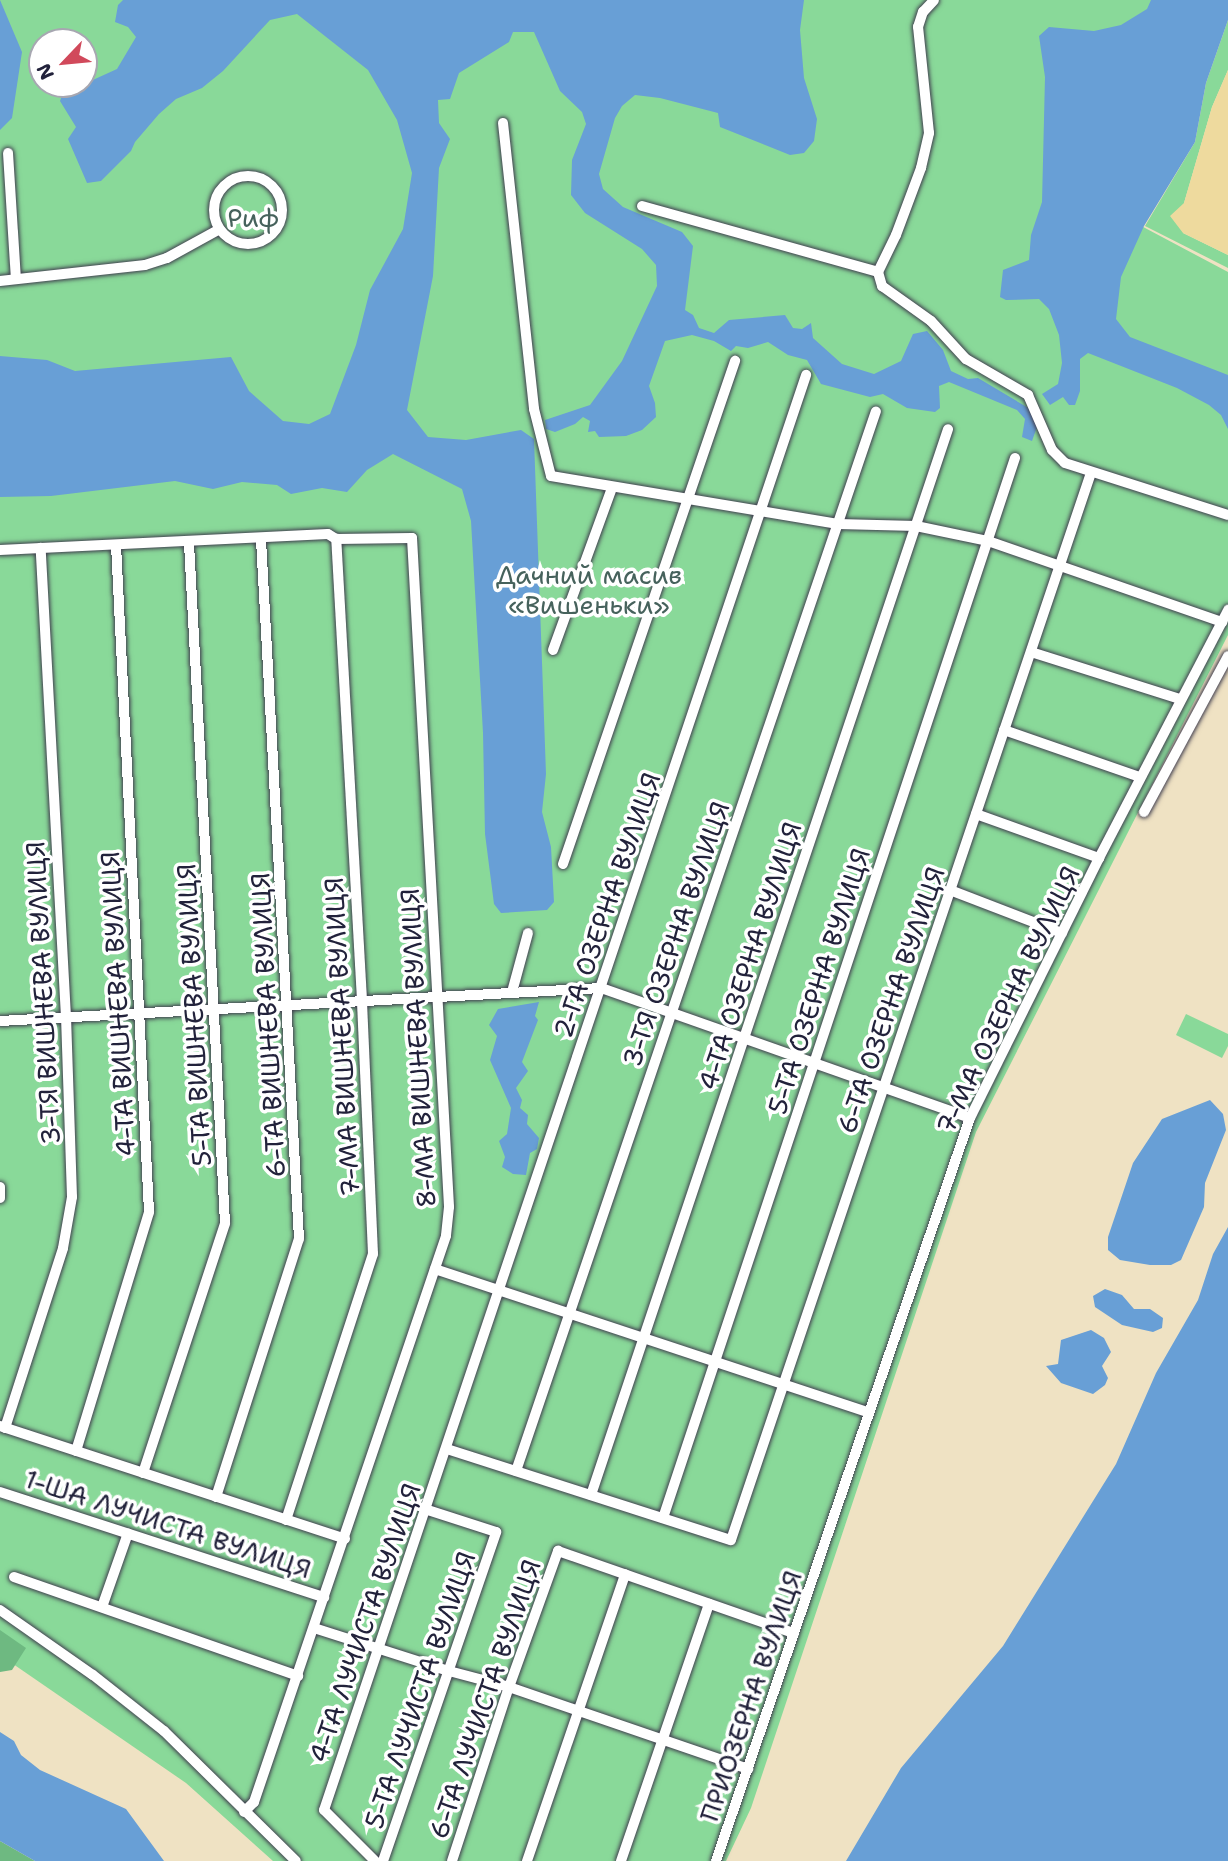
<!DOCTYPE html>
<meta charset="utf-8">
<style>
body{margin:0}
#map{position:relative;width:1228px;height:1861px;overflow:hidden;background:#efe2c3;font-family:"Shantell Sans",sans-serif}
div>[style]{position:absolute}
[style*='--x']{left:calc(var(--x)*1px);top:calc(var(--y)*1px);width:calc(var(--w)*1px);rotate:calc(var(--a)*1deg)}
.green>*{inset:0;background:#89d999}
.forest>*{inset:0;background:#6eb981}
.sand>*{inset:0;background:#eeda9e}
.water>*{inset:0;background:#689fd6}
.roads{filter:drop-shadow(0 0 2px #413f4f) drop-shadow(0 0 2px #413f4f)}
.minor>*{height:10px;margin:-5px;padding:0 5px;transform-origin:5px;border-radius:5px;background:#fff}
.minor>.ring{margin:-5px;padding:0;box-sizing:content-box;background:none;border:10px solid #fff;border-radius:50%}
span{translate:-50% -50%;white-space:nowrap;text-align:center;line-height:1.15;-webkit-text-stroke:7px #fff;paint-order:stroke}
.park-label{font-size:26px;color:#46625c}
.street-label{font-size:26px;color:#22223b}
.north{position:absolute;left:28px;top:28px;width:70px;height:70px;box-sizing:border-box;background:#fff;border:2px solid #a7a7b1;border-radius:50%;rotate:244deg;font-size:19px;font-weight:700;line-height:28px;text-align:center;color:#22223b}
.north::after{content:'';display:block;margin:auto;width:24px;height:32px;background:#d1495b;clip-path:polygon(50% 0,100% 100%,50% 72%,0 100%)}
</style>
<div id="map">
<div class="green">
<div style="clip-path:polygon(evenodd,0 0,1228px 0,1130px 220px,1228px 272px,1228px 635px,976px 1132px,751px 1808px,726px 1861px,273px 1861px,186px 1783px,0 1655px,0 0,42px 42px,84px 42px,84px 84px,42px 84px,42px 42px)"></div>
<div style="clip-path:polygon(1228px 20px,1228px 70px,1212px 107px,1184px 203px,1183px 233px,1228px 255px,1228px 268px,1145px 226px,1195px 142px,1206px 83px)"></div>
<div style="clip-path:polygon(1186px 1014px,1228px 1034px,1228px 1046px,1222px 1058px,1176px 1035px)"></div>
</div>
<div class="forest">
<div style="clip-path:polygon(0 1630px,26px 1648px,12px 1670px,0 1672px)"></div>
<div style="clip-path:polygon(0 1841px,35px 1861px,0 1861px)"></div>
</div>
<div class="sand">
<div style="clip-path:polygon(1228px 70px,1228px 255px,1183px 233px,1170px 216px,1184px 203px,1212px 107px)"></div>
</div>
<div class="water">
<div style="clip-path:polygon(0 0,22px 52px,12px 118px,0 130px)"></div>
<div style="clip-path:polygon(123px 0,804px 0,800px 30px,804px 78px,817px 119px,814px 141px,804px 153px,790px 155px,720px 127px,718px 113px,660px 98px,635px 95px,622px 106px,615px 118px,599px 174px,603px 189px,623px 207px,682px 232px,693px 246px,685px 310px,693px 315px,699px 328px,714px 333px,729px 320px,785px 315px,793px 328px,802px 329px,811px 323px,813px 338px,842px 364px,874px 374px,901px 361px,913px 334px,927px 331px,943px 350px,951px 371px,968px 379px,978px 378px,1035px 412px,1037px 427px,1032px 441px,1022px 437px,1025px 419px,1017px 410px,949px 382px,939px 386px,940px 408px,935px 412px,907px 408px,883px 394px,870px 397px,821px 384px,807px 360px,788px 355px,768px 342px,748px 348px,736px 346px,731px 351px,714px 341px,692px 335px,665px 341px,649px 386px,655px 403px,656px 417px,642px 430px,626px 436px,599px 437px,595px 431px,588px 432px,590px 421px,583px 417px,575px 424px,555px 432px,546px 429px,545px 420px,590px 405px,622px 361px,657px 286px,656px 265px,642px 249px,585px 213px,571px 195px,572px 160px,586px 124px,582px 112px,560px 91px,534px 32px,513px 32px,509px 42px,459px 73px,450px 99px,438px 100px,439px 123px,450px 139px,439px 168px,433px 276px,407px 410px,428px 437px,466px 440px,521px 430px,534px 439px,546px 774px,542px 812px,551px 847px,554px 902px,547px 910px,501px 913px,494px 904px,485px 834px,483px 733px,471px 521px,462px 489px,393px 454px,367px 470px,347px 492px,322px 488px,291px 494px,277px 485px,242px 482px,213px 489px,175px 481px,51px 496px,0 497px,0 356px,47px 360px,75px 371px,231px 357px,249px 391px,283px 421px,309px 424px,330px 414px,356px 345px,370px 290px,403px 229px,412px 173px,397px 120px,368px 70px,297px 14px,270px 20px,223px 71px,202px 88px,176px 99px,159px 114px,135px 142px,131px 151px,101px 181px,87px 183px,68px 139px,76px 127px,60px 101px,66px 84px,84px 84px,117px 69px,136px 37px,128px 27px,115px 22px,118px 5px)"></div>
<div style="clip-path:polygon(1151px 0,1228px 0,1228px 20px,1206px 83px,1195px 142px,1144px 226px,1121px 277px,1116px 319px,1130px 337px,1228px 375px,1228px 429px,1221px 415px,1209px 405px,1177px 388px,1088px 353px,1080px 359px,1080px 391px,1075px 405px,1069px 405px,1063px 397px,1050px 405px,1042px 394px,1058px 384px,1062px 363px,1059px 335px,1049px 309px,1039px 299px,1006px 300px,1000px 297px,1003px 270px,1029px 260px,1031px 235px,1042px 202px,1045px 77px,1039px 36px,1049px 27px,1094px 31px,1121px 25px,1147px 9px)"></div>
<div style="clip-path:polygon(539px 1002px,535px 1016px,538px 1020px,522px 1062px,528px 1071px,516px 1088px,522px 1100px,520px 1108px,528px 1115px,527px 1124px,539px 1138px,537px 1149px,530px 1153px,526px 1175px,513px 1174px,502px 1167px,505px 1157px,499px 1141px,507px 1134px,511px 1108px,490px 1060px,497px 1036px,489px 1025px,498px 1009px)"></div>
<div style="clip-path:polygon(1210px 1100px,1223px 1114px,1226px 1130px,1205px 1183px,1204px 1207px,1181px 1260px,1171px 1265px,1150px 1265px,1120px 1260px,1108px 1250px,1108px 1237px,1133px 1163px,1162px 1119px)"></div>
<div style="clip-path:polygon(1228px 1227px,1228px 1861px,846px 1861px,901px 1768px,1003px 1646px,1116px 1464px,1156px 1373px,1198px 1300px,1213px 1254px)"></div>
<div style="clip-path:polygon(1105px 1289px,1122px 1295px,1134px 1309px,1150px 1309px,1163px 1318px,1162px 1328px,1153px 1332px,1122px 1325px,1095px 1307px,1093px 1296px)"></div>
<div style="clip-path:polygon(1091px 1330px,1104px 1338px,1111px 1352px,1102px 1366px,1108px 1378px,1105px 1385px,1093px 1394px,1061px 1383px,1046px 1366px,1058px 1364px,1061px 1340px)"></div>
<div style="clip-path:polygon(0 1732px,14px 1741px,21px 1755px,40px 1770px,126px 1809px,164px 1861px,35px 1861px,0 1841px)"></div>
</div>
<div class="roads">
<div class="minor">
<div style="--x:503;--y:123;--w:288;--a:83.8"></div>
<div style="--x:534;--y:409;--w:69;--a:75.8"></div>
<div style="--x:551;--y:476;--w:291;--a:9.5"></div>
<div style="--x:838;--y:524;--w:78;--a:1.5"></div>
<div style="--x:916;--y:526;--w:74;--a:11.8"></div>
<div style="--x:988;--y:541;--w:248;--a:19.1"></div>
<div style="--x:8;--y:153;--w:126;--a:86.4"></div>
<div class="ring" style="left:214px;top:176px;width:58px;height:58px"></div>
<div style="--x:642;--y:206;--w:245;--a:15.6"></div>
<div style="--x:878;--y:272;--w:15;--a:74"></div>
<div style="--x:882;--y:286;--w:60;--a:35.5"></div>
<div style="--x:931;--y:321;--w:52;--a:47.4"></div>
<div style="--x:966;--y:359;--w:72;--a:30.1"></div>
<div style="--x:1028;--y:395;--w:60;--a:66.4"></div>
<div style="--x:1052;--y:450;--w:18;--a:45"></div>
<div style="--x:1065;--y:463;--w:171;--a:17.7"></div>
<div style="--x:878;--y:272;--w:41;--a:-64.1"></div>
<div style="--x:896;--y:235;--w:72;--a:-69.5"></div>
<div style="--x:921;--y:168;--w:36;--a:-77"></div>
<div style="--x:929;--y:133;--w:107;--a:-95.9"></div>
<div style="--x:918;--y:27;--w:16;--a:-72"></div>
<div style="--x:923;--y:12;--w:16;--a:-47"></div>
<div style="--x:0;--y:281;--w:146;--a:-6.3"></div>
<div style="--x:145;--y:265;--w:23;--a:-18"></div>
<div style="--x:167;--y:258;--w:60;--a:-28.7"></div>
<div style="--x:0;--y:550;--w:328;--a:-2.8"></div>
<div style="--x:328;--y:534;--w:9;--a:32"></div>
<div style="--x:336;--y:539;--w:76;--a:-0.8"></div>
<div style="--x:412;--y:538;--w:670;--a:86.83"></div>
<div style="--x:449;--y:1207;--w:29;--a:96"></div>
<div style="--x:446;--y:1236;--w:598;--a:108.74"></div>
<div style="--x:254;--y:1802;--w:14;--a:135"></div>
<div style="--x:553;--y:650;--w:172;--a:-70"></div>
<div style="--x:1031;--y:652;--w:156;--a:17.5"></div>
<div style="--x:1004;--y:730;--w:144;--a:19.1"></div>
<div style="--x:1144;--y:812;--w:177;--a:-61.7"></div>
<div style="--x:976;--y:814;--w:131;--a:19.7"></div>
<div style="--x:563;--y:864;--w:532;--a:-71.12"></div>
<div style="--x:950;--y:890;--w:120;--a:21"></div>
<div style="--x:512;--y:992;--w:61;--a:-74.8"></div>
<div style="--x:0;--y:1021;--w:602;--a:-3.14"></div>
<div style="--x:601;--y:988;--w:391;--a:19.4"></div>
<div style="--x:0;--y:1187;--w:11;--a:90"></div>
<div style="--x:435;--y:1269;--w:455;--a:18.3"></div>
<div style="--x:0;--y:1426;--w:363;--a:18.1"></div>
<div style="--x:5;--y:1428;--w:189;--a:-72.1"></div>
<div style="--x:63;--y:1248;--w:52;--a:-80"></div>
<div style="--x:72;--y:1197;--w:180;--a:-91.9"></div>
<div style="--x:66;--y:1017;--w:470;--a:-93.1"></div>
<div style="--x:447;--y:1449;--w:298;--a:17.8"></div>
<div style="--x:731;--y:1540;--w:1126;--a:-71.36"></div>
<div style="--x:76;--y:1451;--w:250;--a:-73"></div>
<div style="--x:149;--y:1212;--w:668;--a:-92.83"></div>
<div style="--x:516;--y:1471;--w:1119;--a:-71.24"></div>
<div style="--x:143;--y:1473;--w:263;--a:-71.8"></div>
<div style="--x:225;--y:1223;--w:682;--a:-93.03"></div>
<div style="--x:0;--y:1492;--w:341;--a:18"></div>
<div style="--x:591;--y:1495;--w:1124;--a:-71.48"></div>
<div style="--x:216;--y:1497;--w:271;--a:-72.2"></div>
<div style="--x:299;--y:1239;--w:701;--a:-93.11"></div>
<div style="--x:663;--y:1518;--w:1117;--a:-71.63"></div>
<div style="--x:286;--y:1520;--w:280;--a:-71.9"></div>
<div style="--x:373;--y:1254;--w:254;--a:-92.5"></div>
<div style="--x:362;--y:1000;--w:462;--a:-93.2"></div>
<div style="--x:14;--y:1577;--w:301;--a:19.2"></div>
<div style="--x:102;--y:1607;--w:78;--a:-70.6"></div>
<div style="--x:0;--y:1610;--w:113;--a:35"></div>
<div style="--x:93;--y:1675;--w:90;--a:38.3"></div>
<div style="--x:164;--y:1731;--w:185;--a:44.6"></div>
<div style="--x:314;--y:1628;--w:142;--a:17.7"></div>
<div style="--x:449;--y:1671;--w:62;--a:14.9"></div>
<div style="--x:509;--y:1687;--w:253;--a:18.9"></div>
<div style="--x:375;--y:1861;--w:72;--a:-135"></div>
<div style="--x:324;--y:1810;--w:1514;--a:-71.43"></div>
<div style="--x:383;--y:1861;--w:348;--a:-71"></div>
<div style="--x:496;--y:1532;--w:75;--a:-162.1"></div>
<div style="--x:452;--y:1861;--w:183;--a:-71.9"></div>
<div style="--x:509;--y:1687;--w:145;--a:-70.2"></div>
<div style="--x:558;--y:1551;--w:250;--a:19.2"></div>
<div style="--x:527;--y:1861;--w:303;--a:-71.1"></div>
<div style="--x:621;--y:1861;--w:272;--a:-71.1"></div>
<div style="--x:716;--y:1861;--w:785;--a:-71.13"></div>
<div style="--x:970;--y:1118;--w:290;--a:-63.6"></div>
<div style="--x:1099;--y:858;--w:280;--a:-62.5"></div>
</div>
</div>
<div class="park-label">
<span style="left:253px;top:218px">Риф</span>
<span style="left:589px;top:590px">Дачний масив<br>«Вишеньки»</span>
</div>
<div class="street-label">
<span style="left:607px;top:905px;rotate:-71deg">2-ГА ОЗЕРНА ВУЛИЦЯ</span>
<span style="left:676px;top:934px;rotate:-71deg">3-ТЯ ОЗЕРНА ВУЛИЦЯ</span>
<span style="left:750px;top:956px;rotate:-72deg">4-ТА ОЗЕРНА ВУЛИЦЯ</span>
<span style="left:819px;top:981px;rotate:-72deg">5-ТА ОЗЕРНА ВУЛИЦЯ</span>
<span style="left:43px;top:993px;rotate:-93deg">3-ТЯ ВИШНЕВА ВУЛИЦЯ</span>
<span style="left:891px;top:1000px;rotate:-71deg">6-ТА ОЗЕРНА ВУЛИЦЯ</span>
<span style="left:1008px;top:1000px;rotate:-64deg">7-МА ОЗЕРНА ВУЛИЦЯ</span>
<span style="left:118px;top:1004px;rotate:-93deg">4-ТА ВИШНЕВА ВУЛИЦЯ</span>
<span style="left:194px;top:1015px;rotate:-93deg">5-ТА ВИШНЕВА ВУЛИЦЯ</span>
<span style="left:268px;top:1025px;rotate:-93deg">6-ТА ВИШНЕВА ВУЛИЦЯ</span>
<span style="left:342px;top:1037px;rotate:-93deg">7-МА ВИШНЕВА ВУЛИЦЯ</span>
<span style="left:418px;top:1048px;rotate:-93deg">8-МА ВИШНЕВА ВУЛИЦЯ</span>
<span style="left:168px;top:1524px;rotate:18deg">1-ША ЛУЧИСТА ВУЛИЦЯ</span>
<span style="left:365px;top:1623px;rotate:-71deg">4-ТА ЛУЧИСТА ВУЛИЦЯ</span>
<span style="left:420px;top:1690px;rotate:-71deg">5-ТА ЛУЧИСТА ВУЛИЦЯ</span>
<span style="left:751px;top:1696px;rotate:-71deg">ПРИОЗЕРНА ВУЛИЦЯ</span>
<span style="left:485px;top:1699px;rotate:-71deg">6-ТА ЛУЧИСТА ВУЛИЦЯ</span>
</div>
<div class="north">N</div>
</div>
